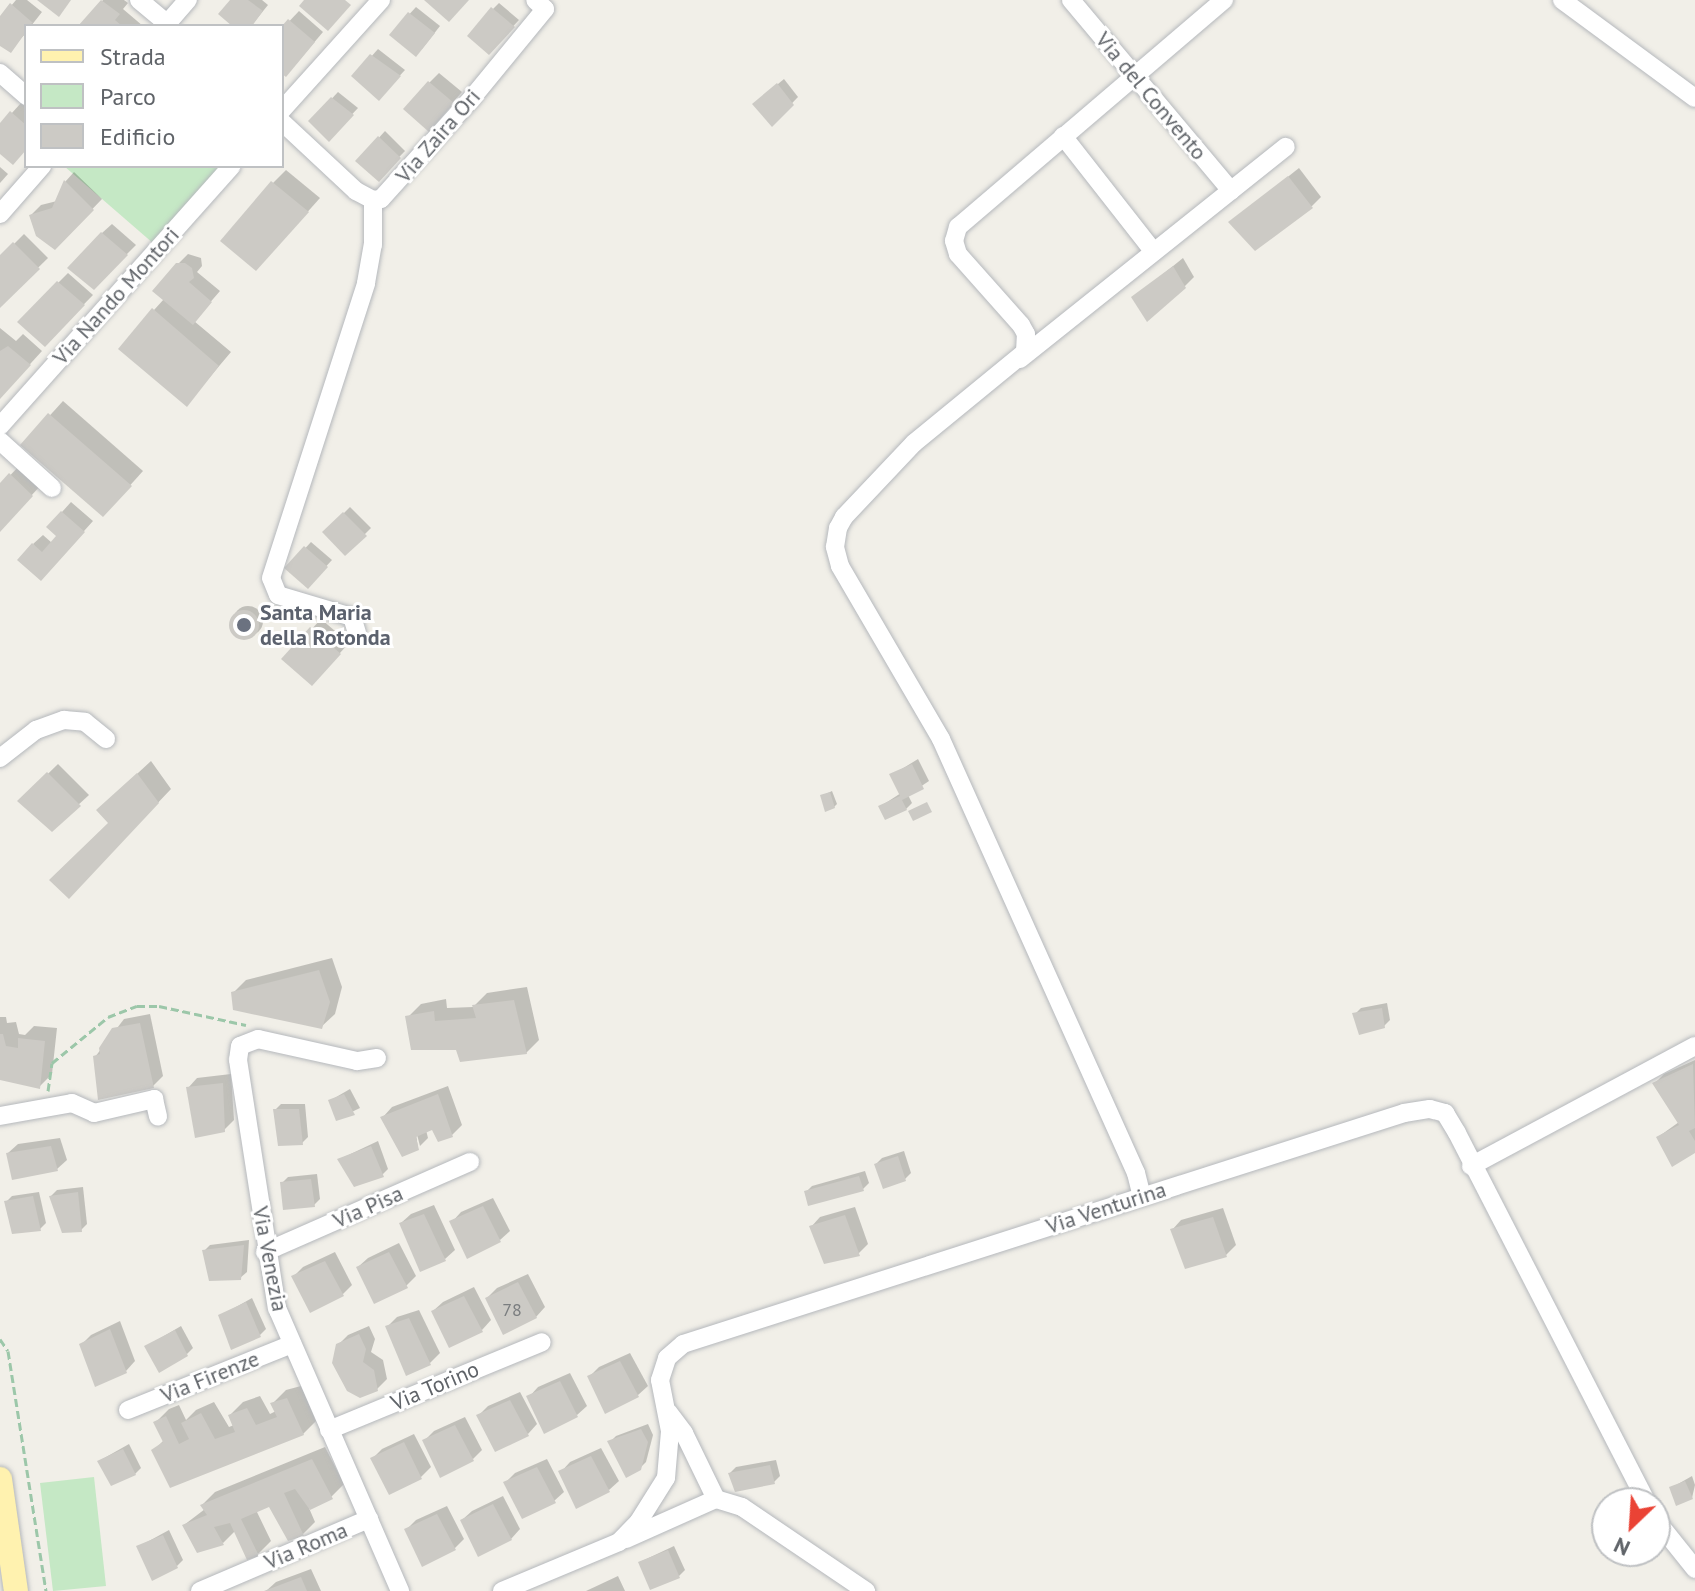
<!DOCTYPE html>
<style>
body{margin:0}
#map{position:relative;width:1695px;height:1591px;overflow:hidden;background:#f1efe8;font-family:"PT Sans",sans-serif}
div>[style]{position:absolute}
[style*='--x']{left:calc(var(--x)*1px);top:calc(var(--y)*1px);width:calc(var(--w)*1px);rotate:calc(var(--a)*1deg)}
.green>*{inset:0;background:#c5e8c5}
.shadow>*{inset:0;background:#0003}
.round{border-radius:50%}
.building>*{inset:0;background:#cccac5}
.path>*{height:3px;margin-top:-1.5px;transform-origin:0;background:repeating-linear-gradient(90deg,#9cc7a9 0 8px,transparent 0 12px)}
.roads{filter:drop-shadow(0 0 2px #b5b8bc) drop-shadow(0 0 2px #b5b8bc)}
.minor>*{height:18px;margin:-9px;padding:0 9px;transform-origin:9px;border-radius:9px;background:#fff}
.major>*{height:24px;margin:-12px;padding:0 12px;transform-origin:12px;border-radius:12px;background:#fff2af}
.dots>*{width:22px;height:22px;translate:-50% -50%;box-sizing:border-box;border:4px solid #fff;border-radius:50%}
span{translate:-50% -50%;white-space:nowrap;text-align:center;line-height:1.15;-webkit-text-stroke:6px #fff;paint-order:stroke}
.number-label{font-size:18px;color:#7a7d7f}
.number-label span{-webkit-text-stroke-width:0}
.street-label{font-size:22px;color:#5f6368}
.worship-label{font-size:22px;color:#5b616d;font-weight:700}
.left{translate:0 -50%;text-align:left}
.legend{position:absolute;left:24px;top:24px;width:260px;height:144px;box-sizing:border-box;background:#fff;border:2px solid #bfc1c3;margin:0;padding:10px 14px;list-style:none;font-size:24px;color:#5f6368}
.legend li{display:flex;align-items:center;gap:16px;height:40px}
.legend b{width:40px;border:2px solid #bfc1c3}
.north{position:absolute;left:1591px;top:1487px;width:80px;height:80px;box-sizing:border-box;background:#fff;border:2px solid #bfc1c3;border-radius:50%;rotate:205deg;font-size:22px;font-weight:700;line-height:32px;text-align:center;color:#5f6368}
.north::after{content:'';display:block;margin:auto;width:28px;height:36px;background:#ea4335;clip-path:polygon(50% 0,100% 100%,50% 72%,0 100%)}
</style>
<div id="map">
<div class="green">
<div style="clip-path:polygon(64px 166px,222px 166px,154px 244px)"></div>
<div style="clip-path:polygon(94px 1477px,106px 1586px,53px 1591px,40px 1483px)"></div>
</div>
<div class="shadow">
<div style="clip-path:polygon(16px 0,27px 0,42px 12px,31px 26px,26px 26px,26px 33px,10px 50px,0 43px,0 19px)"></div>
<div style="clip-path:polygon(103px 0,124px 0,128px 3px,123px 9px,143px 26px,81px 26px)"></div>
<div style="clip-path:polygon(232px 0,262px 0,268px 5px,251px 26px,235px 26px)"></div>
<div style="clip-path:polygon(499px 3px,519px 20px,489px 52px,493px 9px)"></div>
<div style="clip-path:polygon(416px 7px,440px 26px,422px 49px,391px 34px)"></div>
<div style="clip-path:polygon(299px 11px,323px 32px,295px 65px,282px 71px,282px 29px)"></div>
<div style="clip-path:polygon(378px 49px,405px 70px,379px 98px,354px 76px)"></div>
<div style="clip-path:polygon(439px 73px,462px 92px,438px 120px,429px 83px)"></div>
<div style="clip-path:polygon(784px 79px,798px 97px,772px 124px,760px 99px)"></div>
<div style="clip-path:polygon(338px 92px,358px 108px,329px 139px,311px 121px)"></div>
<div style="clip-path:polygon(21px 103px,26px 107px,26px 149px,0 152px,0 126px)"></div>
<div style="clip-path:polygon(385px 131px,405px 151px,378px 179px,358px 161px)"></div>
<div style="clip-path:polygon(0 167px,8px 174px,0 183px)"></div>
<div style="clip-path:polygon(1299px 168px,1321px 197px,1312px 206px,1231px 222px)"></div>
<div style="clip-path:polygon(286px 170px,320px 198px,269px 255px,273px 183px)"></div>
<div style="clip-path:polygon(74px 172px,102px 199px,55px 248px,31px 215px,41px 205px,57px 201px,65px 182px)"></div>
<div style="clip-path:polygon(112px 224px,136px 245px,94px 287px,102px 233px)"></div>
<div style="clip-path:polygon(24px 234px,48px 258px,0 305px,0 258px)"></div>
<div style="clip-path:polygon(188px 254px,201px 258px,202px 266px,197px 272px,220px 291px,194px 321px,231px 352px,187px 404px,154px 310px,164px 299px,178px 264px)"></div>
<div style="clip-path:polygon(1183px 258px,1194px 277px,1184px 287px,1141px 292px)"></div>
<div style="clip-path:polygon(68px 273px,93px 295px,45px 344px,19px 322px)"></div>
<div style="clip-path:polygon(0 328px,16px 341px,23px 334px,42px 351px,0 397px)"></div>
<div style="clip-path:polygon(63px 401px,143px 471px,116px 501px,23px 445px)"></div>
<div style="clip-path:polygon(20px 465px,41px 485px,0 530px,0 486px)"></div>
<div style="clip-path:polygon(71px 502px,93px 521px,50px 569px,33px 544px,43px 535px,52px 543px,59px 536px,62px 512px)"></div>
<div style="clip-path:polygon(350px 507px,371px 528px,345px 554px,325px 532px)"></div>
<div style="clip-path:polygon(311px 542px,332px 560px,308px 586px,287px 568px)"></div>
<div class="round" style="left:233px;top:606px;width:30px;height:30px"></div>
<div style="clip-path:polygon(321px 619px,349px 643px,321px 674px,284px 659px)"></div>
<div style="clip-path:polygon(918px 759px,929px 781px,908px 795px,912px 803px,906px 809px,881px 806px,901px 793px,892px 775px)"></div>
<div style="clip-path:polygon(151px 761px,171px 789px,82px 883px,111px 823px,112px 797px)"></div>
<div style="clip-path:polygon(58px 764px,89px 795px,52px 829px,20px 801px)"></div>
<div style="clip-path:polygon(832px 791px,837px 804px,834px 807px,822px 796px)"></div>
<div style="clip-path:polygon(332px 958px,342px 987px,335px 1014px,321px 1027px,233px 993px,246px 980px)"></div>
<div style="clip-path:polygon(527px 987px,539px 1040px,526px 1053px,458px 1048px,408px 1017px,421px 1004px,446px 999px,447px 1008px,473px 1007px,487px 993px)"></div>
<div style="clip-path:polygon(1387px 1003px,1390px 1020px,1384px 1026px,1355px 1014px,1361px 1008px)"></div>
<div style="clip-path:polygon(150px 1014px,163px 1076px,153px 1086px,95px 1057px,124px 1019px)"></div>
<div style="clip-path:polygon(0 1017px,6px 1017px,7px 1023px,16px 1022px,19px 1034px,25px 1035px,34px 1026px,57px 1028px,52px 1074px,39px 1087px,0 1079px)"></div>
<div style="clip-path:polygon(1695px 1060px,1695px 1151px,1658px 1137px,1679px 1122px,1654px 1084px,1664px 1074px)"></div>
<div style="clip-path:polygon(231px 1074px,234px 1120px,224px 1130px,188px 1088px,197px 1078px)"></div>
<div style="clip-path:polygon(448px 1086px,462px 1125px,452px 1135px,433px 1127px,426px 1130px,428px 1138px,420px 1146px,415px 1127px,418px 1148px,383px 1117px,392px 1107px)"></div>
<div style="clip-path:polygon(350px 1089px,360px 1108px,337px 1119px,331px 1100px)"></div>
<div style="clip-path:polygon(281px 1104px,305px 1104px,308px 1137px,302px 1143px,275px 1110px)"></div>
<div style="clip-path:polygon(60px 1138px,67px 1160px,57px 1169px,8px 1153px,18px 1144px)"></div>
<div style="clip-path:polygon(378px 1141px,388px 1169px,382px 1175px,340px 1159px)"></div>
<div style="clip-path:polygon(904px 1151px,911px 1173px,905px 1179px,876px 1164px,882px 1158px)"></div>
<div style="clip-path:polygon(865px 1171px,869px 1183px,863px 1189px,806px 1192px,812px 1186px)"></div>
<div style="clip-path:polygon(317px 1174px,320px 1199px,314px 1205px,282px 1183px,288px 1177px)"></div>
<div style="clip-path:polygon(83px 1187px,87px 1224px,81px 1230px,51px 1196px,57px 1190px)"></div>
<div style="clip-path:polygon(39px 1192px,46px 1223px,40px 1229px,6px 1202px,12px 1196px)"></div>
<div style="clip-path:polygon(493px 1198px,510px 1231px,500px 1240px,452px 1222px,461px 1212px)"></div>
<div style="clip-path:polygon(434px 1205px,455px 1250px,445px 1259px,401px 1223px,411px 1214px)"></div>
<div style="clip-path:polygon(855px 1207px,868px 1244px,858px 1254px,811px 1227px,820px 1217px)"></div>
<div style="clip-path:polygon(1223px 1208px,1236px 1245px,1226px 1255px,1172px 1230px,1181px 1220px)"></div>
<div style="clip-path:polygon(249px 1240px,247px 1272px,240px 1278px,204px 1251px,210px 1245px)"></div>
<div style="clip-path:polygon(399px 1243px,416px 1276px,406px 1286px,358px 1267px,368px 1258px)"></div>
<div style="clip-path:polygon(335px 1252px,352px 1285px,342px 1295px,294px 1276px,303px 1267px)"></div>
<div style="clip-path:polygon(528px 1274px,545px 1307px,536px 1317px,487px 1298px,497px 1288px)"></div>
<div style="clip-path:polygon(474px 1287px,491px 1320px,482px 1330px,433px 1311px,443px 1302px)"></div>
<div style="clip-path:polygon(252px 1298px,266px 1329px,260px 1335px,220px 1316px)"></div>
<div style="clip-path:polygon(419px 1310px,440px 1353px,430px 1363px,407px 1374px,387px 1327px,397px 1317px)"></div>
<div style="clip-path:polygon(120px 1321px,135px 1361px,126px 1371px,81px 1345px,91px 1335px)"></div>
<div style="clip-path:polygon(181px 1326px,193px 1348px,187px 1354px,147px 1346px)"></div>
<div style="clip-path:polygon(369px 1326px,375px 1339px,371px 1352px,383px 1360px,387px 1379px,377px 1389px,338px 1345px,348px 1335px)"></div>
<div style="clip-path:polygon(630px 1353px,648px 1386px,638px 1395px,606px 1411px,590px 1376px,599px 1367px)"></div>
<div style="clip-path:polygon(570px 1373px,587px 1406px,577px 1415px,529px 1397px,538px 1387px)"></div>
<div style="clip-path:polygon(301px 1386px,316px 1421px,303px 1434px,153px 1451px,164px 1440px,156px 1422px,169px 1409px,179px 1405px,186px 1420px,196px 1410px,214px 1402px,229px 1427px,234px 1425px,230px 1415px,243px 1402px,260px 1396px,270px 1414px,276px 1411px,273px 1403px,286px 1390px)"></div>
<div style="clip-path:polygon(520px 1392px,537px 1424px,528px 1434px,479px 1415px,488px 1406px)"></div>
<div style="clip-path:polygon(465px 1417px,482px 1450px,473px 1459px,424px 1441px,434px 1431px)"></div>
<div style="clip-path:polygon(648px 1424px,653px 1435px,646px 1462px,640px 1468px,610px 1442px,616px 1436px)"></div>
<div style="clip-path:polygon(414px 1434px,431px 1467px,421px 1477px,390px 1493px,373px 1458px,382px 1449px)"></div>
<div style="clip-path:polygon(129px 1444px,141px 1468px,135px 1474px,99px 1461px)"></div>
<div style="clip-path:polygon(325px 1447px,344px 1484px,331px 1497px,309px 1508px,315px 1522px,302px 1535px,270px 1504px,256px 1510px,271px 1541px,258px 1554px,236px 1530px,223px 1543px,184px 1525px,205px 1509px,202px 1505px,215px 1492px)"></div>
<div style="clip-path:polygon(601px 1448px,619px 1481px,609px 1490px,561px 1472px,570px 1462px)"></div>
<div style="clip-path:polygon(547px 1459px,564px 1492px,554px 1501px,506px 1482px,515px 1473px)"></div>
<div style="clip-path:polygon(776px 1460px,780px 1476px,774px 1482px,737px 1490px,730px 1473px,736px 1467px)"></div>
<div style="clip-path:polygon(1692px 1476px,1695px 1485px,1692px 1498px,1671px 1488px)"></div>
<div style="clip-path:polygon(503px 1496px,520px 1529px,511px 1539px,462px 1520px,472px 1511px)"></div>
<div style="clip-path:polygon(447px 1506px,464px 1539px,454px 1549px,406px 1530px,416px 1520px)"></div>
<div style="clip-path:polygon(169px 1530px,183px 1560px,177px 1566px,138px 1547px)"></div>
<div style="clip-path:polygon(674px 1546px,685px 1570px,679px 1576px,640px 1562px)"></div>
<div style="clip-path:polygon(311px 1569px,321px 1591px,266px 1591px,276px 1582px)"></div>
<div style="clip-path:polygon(618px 1576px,625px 1591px,586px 1591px)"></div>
</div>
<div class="building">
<div style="clip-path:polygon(37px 0,71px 0,59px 17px)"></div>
<div style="clip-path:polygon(101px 0,120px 14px,115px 20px,122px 26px,78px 26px)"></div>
<div style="clip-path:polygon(230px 0,248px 0,263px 11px,252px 26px,232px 26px,218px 14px)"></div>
<div style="clip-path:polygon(304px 0,345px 0,351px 5px,328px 31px,299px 6px)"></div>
<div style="clip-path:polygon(424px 0,469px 0,449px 22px)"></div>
<div style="clip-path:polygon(10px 3px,33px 23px,26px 26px,26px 32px,11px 53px,0 46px,0 16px)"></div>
<div style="clip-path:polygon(491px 7px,515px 27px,489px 55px,467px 36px)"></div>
<div style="clip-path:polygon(408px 12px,435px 33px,416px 57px,389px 35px)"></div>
<div style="clip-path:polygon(288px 19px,315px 42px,286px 77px,282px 74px,282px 26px)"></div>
<div style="clip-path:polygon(370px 54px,401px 76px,379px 101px,351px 76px)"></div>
<div style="clip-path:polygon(428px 81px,454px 103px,429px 132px,403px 109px)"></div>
<div style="clip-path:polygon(777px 83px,794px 105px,772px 127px,752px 104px)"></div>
<div style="clip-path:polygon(331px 97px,354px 115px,329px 142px,308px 121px)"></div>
<div style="clip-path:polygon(10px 111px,26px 125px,26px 150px,13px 165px,0 154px,0 123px)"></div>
<div style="clip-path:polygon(378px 136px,401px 158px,379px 182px,355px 161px)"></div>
<div style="clip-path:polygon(1288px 176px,1313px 208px,1255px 251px,1228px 222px)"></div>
<div style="clip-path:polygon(64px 180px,94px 210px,55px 250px,36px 236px,29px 215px,52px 208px)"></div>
<div style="clip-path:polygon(271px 181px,309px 212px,256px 271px,220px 241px)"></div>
<div style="clip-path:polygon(101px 232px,128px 255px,94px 290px,67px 268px)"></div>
<div style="clip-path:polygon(13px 242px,40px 269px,0 308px,0 255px)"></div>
<div style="clip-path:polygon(176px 263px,185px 263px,192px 268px,194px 278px,189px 282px,212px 302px,193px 325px,152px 291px)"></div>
<div style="clip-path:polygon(1173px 266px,1186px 288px,1147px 322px,1131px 297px)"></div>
<div style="clip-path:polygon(57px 281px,85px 305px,45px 347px,17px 322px)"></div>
<div style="clip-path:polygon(152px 308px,219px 366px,187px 407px,118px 349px)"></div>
<div style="clip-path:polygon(8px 346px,31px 365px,0 399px,0 351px)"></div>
<div style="clip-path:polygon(48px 413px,132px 486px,103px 517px,20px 445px)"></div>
<div style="clip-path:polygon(9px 473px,33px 496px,0 532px,0 483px)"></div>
<div style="clip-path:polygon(61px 511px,85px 532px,41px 581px,17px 560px,32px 543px,42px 552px,56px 536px,46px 527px)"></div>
<div style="clip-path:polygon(343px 512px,367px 536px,345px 556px,322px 532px)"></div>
<div style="clip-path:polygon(304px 546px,328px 567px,308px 589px,284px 568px)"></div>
<div class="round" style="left:229px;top:610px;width:30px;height:30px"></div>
<div style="clip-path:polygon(310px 627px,341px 654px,312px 686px,281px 659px)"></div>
<div style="clip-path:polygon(912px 764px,924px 789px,902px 800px,907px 810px,885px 820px,878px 806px,900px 796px,889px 774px)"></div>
<div style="clip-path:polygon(47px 772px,81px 806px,52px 832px,17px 801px)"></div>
<div style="clip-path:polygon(137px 773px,159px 803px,69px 899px,49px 880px,108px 823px,96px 810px)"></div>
<div style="clip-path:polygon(830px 792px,835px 808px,825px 812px,820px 795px)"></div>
<div style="clip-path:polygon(927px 802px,932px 812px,913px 821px,908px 811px)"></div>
<div style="clip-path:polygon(319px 970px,330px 1002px,322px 1029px,233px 1010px,231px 992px)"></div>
<div style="clip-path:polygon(514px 1000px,527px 1054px,460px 1062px,456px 1050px,411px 1050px,405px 1016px,434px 1011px,435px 1021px,476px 1018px,472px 1005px)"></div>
<div style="clip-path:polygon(1382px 1008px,1385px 1028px,1359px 1035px,1352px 1013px)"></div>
<div style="clip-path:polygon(140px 1023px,154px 1088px,98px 1100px,93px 1056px,100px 1054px,99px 1048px,112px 1028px)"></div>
<div style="clip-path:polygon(0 1034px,3px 1034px,6px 1046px,18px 1048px,18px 1038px,45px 1041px,40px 1089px,0 1080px)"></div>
<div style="clip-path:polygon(1693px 1064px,1695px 1128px,1689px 1131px,1695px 1141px,1695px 1153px,1672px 1167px,1656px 1137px,1679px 1125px,1652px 1083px)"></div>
<div style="clip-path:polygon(223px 1083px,225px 1132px,195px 1138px,186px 1087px)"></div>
<div style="clip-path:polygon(344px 1094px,355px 1115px,336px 1121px,328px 1100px)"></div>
<div style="clip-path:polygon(438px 1094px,453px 1137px,438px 1142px,432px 1130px,416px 1137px,419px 1150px,402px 1157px,380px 1117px)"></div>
<div style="clip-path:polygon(273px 1109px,299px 1109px,303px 1145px,278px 1146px)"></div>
<div style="clip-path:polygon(51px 1146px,58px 1171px,12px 1180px,6px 1153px)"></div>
<div style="clip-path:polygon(371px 1146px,384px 1177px,354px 1187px,337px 1159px)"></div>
<div style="clip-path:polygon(898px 1156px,906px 1181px,883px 1189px,874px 1164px)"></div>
<div style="clip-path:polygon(859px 1176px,864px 1191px,808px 1206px,804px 1191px)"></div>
<div style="clip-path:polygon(311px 1179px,315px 1207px,283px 1210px,280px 1182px)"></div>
<div style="clip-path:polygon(78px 1192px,82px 1232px,62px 1233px,49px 1196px)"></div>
<div style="clip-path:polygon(33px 1196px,41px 1231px,12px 1234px,4px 1201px)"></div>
<div style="clip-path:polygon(483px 1206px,501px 1242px,467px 1259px,449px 1221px)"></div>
<div style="clip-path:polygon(424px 1214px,446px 1261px,420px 1272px,399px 1223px)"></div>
<div style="clip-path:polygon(845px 1215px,860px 1256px,824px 1264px,809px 1226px)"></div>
<div style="clip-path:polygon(1213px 1217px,1227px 1257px,1185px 1269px,1170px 1229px)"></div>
<div style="clip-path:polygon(244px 1245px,241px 1280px,209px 1281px,202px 1250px)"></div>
<div style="clip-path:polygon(389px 1252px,408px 1288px,374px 1304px,356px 1267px)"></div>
<div style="clip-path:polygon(325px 1261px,344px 1296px,310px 1313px,291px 1276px)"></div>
<div style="clip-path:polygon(518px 1282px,537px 1318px,503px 1335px,485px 1298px)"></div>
<div style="clip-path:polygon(464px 1296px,483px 1332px,449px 1348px,431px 1311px)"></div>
<div style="clip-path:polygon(246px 1302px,261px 1337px,231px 1350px,218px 1315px)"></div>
<div style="clip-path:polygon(409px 1318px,431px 1365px,406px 1376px,385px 1326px)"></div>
<div style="clip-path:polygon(110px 1329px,127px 1373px,95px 1387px,79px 1344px)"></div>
<div style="clip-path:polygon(175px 1330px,188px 1356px,159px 1373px,144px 1346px)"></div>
<div style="clip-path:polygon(359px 1334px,366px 1349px,363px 1362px,374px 1370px,378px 1391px,360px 1398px,347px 1391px,332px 1363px,336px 1344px)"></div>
<div style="clip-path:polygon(620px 1361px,639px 1397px,605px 1414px,587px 1376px)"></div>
<div style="clip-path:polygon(560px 1381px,578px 1417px,544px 1434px,526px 1396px)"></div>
<div style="clip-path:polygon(287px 1398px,304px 1435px,170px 1488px,151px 1450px,163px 1442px,153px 1422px,166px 1416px,179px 1444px,189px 1439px,181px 1423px,201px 1413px,215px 1439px,235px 1432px,228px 1415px,247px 1408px,256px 1425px,277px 1417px,270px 1403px)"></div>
<div style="clip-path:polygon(510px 1400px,529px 1436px,495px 1452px,476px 1415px)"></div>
<div style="clip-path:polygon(455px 1425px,474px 1461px,440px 1478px,422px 1440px)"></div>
<div style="clip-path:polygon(641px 1429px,648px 1442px,641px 1470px,626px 1478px,607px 1441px)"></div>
<div style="clip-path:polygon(404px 1442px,422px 1479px,389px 1495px,370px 1458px)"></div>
<div style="clip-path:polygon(123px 1449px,136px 1475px,111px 1486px,97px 1461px)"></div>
<div style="clip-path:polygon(591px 1456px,610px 1492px,576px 1509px,558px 1471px)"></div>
<div style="clip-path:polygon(312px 1459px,333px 1499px,310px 1510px,295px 1489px,284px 1493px,304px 1536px,288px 1541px,269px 1507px,241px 1519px,259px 1556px,247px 1560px,230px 1523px,214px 1527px,224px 1545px,197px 1553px,182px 1525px,207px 1515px,200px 1505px)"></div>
<div style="clip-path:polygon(770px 1465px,775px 1484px,735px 1492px,728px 1473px)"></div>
<div style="clip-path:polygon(537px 1467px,556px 1503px,522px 1519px,503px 1482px)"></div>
<div style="clip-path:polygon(1685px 1481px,1693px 1499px,1676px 1506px,1669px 1487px)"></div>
<div style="clip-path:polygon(493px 1504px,512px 1540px,478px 1557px,460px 1520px)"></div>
<div style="clip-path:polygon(437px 1514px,456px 1550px,422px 1567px,404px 1529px)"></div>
<div style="clip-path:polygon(163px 1535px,178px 1568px,152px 1581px,136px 1546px)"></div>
<div style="clip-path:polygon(668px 1550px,680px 1578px,650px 1590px,638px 1562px)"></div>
<div style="clip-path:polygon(301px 1577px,307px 1591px,264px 1591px)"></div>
</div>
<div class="path">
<div style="--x:48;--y:1091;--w:28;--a:-82"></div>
<div style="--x:52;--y:1063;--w:72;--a:-39.4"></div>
<div style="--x:108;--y:1017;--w:31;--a:-21"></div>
<div style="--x:137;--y:1006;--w:22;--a:0"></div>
<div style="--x:159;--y:1006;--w:89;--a:12.3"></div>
<div style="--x:0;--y:1339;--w:14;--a:56"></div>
<div style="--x:8;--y:1351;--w:243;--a:81"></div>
</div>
<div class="roads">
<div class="minor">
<div style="--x:139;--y:0;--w:40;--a:40"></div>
<div style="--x:1071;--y:0;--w:249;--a:50"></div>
<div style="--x:1562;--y:0;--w:165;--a:36.4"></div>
<div style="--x:165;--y:26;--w:35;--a:-49"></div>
<div style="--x:0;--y:73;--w:35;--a:41"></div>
<div style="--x:282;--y:110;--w:148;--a:-48"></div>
<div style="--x:282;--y:122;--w:101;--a:43"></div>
<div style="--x:356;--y:191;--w:19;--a:28"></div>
<div style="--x:373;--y:200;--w:8;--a:-7"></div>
<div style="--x:381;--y:199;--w:136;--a:-48"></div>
<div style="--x:472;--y:98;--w:115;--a:-50.6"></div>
<div style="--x:545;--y:9;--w:13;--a:-138"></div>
<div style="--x:1063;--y:136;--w:147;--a:51.9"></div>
<div style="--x:0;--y:214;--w:64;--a:-48.8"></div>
<div style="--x:1020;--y:359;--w:340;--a:-38.6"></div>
<div style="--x:0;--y:426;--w:348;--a:-48.3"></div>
<div style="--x:0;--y:441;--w:70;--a:42.1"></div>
<div style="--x:357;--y:633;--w:17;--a:-107"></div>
<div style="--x:352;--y:617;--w:77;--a:-163.4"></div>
<div style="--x:278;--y:595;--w:18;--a:-112"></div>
<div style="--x:271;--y:578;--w:310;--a:-72.1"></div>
<div style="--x:366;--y:283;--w:39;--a:-80"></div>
<div style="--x:373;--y:245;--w:45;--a:-90"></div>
<div style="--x:0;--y:758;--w:46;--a:-37.9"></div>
<div style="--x:36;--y:730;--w:30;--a:-20"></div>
<div style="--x:64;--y:720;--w:21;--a:5"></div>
<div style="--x:85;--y:722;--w:27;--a:39"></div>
<div style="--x:377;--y:1058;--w:20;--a:171"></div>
<div style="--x:357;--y:1061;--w:101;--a:-167.5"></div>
<div style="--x:258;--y:1039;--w:19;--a:159"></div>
<div style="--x:240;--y:1046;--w:14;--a:98"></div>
<div style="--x:238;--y:1060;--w:251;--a:81.1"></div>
<div style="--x:277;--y:1308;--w:309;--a:66.5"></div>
<div style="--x:0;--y:1116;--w:73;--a:-10.2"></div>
<div style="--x:72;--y:1103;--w:24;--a:24"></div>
<div style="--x:94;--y:1113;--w:62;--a:-13.1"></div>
<div style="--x:154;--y:1099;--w:18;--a:77"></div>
<div style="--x:1471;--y:1166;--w:254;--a:-28.2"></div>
<div style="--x:1142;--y:1197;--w:25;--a:-104"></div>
<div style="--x:1136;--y:1173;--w:476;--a:-114.2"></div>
<div style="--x:941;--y:739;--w:200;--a:-120.3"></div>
<div style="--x:840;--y:566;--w:20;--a:-105"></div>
<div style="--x:835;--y:547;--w:19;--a:-81"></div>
<div style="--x:838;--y:528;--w:13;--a:-61"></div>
<div style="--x:844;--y:517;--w:102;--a:-46.6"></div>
<div style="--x:914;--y:443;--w:144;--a:-39.3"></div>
<div style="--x:1025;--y:352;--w:18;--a:-87"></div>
<div style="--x:1026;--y:334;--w:10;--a:-119"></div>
<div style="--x:1021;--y:325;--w:95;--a:-131.6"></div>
<div style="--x:958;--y:254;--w:14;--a:-107"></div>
<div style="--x:954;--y:241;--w:15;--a:-74"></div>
<div style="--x:958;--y:227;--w:350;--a:-40.5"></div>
<div style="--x:265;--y:1252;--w:224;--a:-23.7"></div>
<div style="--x:128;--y:1410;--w:177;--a:-21.9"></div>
<div style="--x:329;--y:1430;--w:230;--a:-22.4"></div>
<div style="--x:716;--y:1499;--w:27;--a:17"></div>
<div style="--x:742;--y:1507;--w:150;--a:34.1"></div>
<div style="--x:1655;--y:1519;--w:64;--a:51.3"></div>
<div style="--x:626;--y:1539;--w:98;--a:-24"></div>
<div style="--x:716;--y:1499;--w:73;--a:-115.9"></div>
<div style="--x:684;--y:1433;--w:26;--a:-127"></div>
<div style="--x:200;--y:1591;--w:184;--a:-23.1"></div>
<div style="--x:502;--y:1591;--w:127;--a:-22.7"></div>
<div style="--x:619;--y:1542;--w:29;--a:-46"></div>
<div style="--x:639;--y:1521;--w:51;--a:-57.9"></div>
<div style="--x:666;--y:1478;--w:47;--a:-85.1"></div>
<div style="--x:670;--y:1431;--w:52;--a:-101.1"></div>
<div style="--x:660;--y:1380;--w:23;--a:-72"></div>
<div style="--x:667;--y:1358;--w:21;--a:-41"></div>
<div style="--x:683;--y:1344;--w:757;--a:-17.76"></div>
<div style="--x:1404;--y:1113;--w:26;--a:-9"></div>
<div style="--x:1430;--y:1109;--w:16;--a:15"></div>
<div style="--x:1445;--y:1113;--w:23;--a:59"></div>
<div style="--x:1457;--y:1133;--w:416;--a:62.8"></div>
</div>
<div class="major">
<div style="--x:0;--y:1479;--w:113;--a:81.9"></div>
</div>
</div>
<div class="dots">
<div style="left:244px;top:625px;background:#6b7280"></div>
</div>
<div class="number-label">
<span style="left:512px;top:1310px">78</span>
</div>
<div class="street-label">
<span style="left:1151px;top:96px;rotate:50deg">Via del Convento</span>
<span style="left:438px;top:136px;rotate:-49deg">Via Zaira Ori</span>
<span style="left:116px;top:296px;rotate:-48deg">Via Nando Montori</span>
<span style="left:368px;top:1207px;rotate:-24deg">Via Pisa</span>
<span style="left:1106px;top:1208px;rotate:-18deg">Via Venturina</span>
<span style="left:270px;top:1259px;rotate:79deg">Via Venezia</span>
<span style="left:210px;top:1377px;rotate:-22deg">Via Firenze</span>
<span style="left:435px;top:1386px;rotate:-23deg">Via Torino</span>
<span style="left:306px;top:1546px;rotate:-23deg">Via Roma</span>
</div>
<div class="worship-label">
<span class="left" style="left:260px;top:625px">Santa Maria<br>della Rotonda</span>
</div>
<ul class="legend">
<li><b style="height:10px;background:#fff2af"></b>Strada</li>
<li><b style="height:22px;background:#c5e8c5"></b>Parco</li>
<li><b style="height:22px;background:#cccac5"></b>Edificio</li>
</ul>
<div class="north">N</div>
</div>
